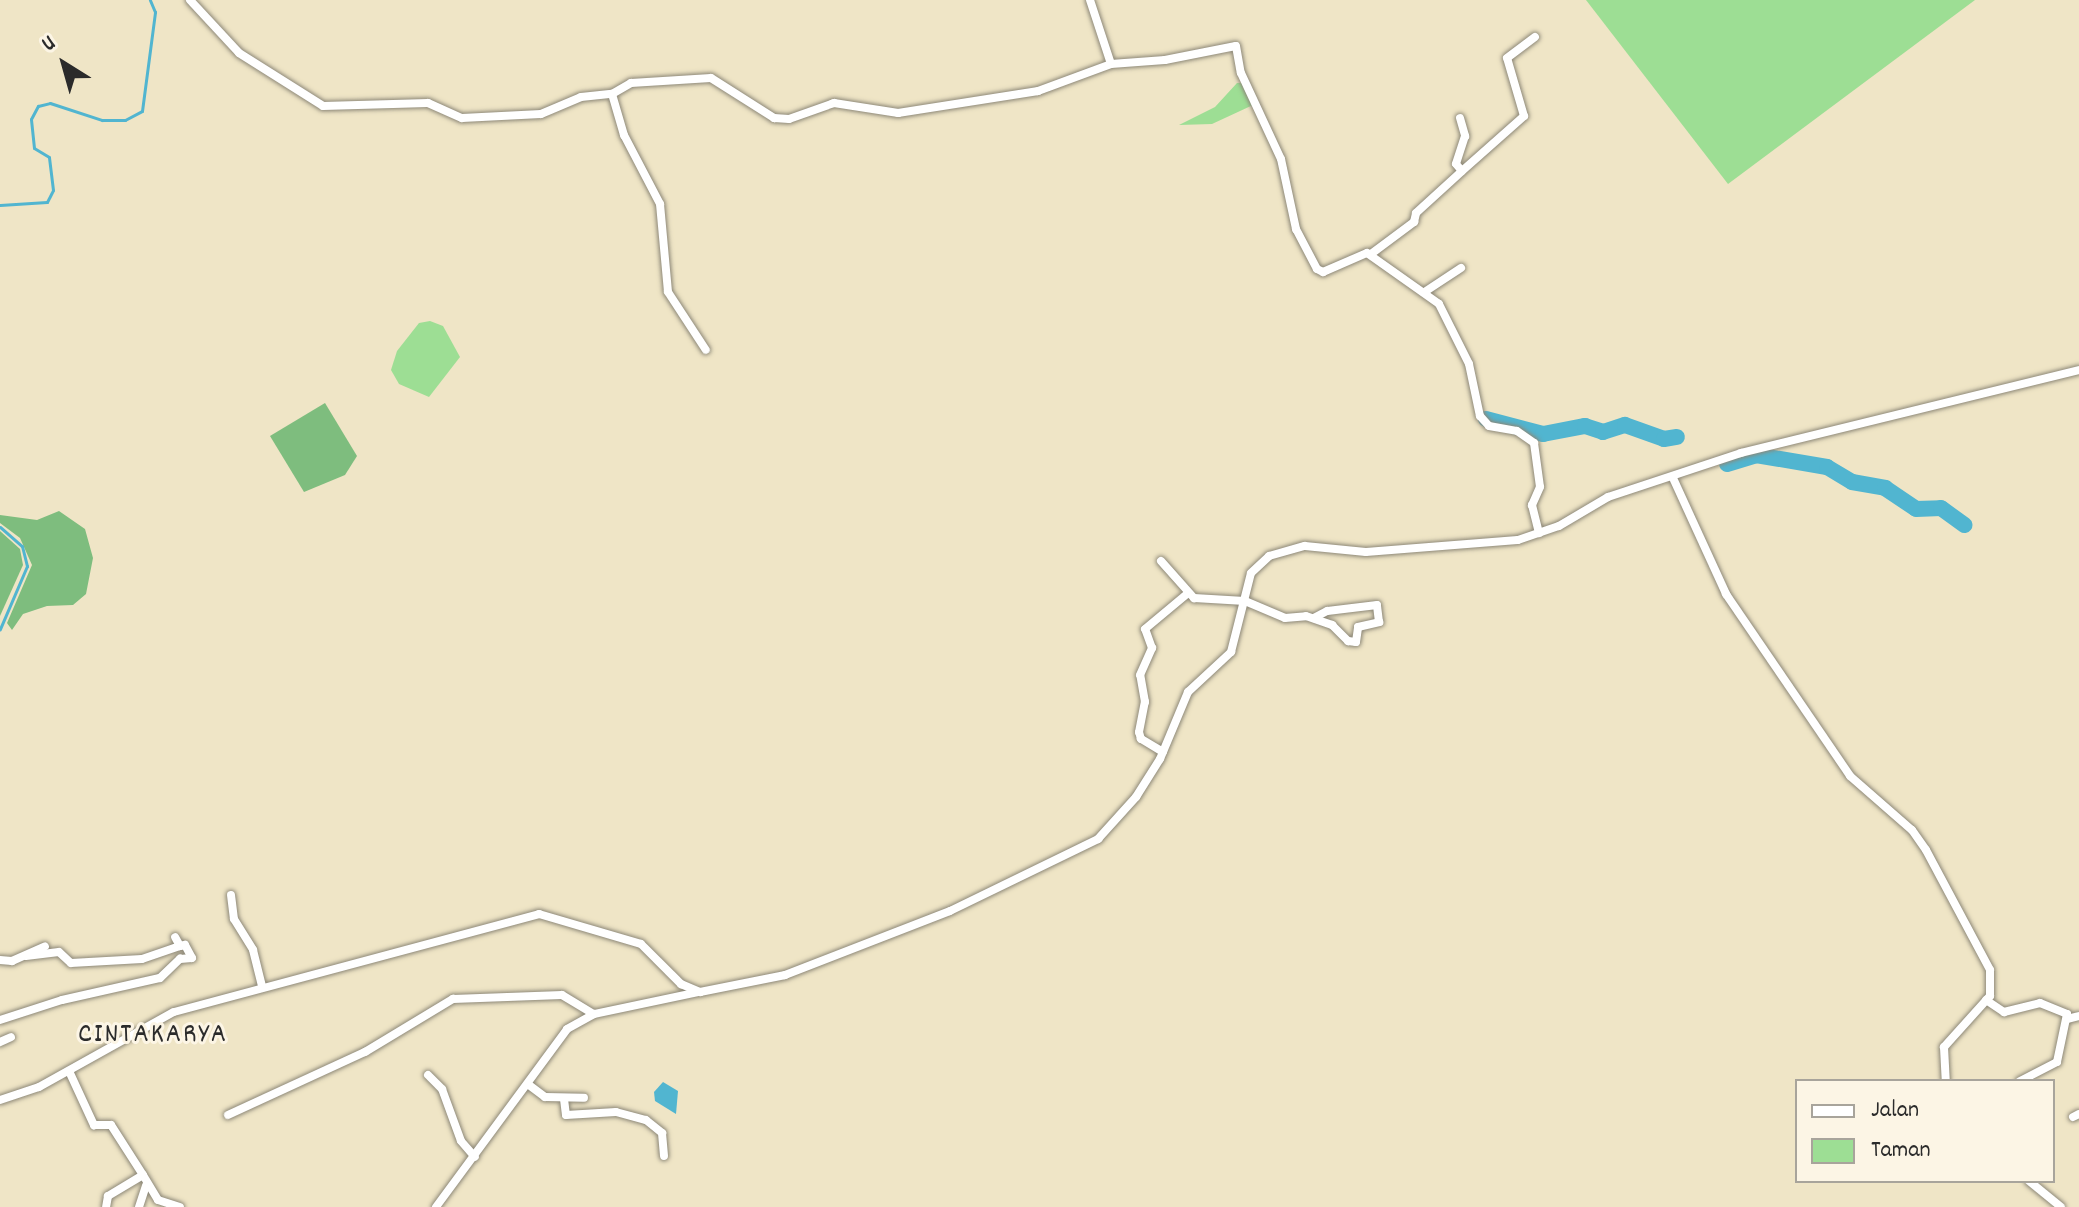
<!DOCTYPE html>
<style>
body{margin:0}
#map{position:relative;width:2079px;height:1207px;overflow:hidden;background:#efe5c6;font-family:Dekko,sans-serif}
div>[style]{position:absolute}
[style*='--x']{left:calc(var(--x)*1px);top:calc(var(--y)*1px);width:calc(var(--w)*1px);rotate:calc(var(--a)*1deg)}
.green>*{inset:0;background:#9dde94}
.forest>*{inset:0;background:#7ebd7e}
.water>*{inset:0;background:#51b5d0}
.stream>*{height:3px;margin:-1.5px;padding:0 1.5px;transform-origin:1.5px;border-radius:1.5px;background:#51b5d0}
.river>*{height:16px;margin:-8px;padding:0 8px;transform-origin:8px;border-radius:8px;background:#51b5d0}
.roads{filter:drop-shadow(0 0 2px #8d8878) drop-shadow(0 0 2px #8d8878)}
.minor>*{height:8px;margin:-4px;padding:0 4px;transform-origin:4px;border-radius:4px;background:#fff}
span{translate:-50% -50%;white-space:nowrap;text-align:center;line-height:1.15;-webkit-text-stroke:6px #fcf5e5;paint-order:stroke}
.quarter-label{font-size:28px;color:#2b2b2b;letter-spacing:2px}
.legend{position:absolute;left:1795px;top:1079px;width:260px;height:104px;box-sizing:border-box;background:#fcf5e5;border:2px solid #a8a49b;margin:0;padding:10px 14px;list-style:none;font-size:24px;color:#2b2b2b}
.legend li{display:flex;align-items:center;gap:16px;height:40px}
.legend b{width:40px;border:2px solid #a8a49b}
.north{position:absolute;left:24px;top:24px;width:80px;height:80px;-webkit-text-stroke:6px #fcf5e5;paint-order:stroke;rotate:323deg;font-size:22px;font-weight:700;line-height:32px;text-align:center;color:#2b2b2b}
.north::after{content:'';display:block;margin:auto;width:28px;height:36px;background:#2b2b2b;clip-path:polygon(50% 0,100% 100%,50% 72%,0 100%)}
</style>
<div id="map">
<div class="green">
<div style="clip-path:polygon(1586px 0,1975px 0,1728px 184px)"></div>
<div style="clip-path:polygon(1237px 83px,1245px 83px,1253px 105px,1212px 124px,1179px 125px,1215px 107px)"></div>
<div style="clip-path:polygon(430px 321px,443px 326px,460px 357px,429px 397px,399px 384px,391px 370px,397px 351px,419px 323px)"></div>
</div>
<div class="forest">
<div style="clip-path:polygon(325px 403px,357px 456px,345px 475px,304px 492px,270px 436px)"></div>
<div style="clip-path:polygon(59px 511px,85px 529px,93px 558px,86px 594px,73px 605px,47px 606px,23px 614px,12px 630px,7px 623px,32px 565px,20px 538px,0 523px,0 515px,37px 520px)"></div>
<div style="clip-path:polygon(0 531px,20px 549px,23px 565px,0 616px)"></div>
</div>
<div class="water">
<div style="clip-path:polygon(663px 1082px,678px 1091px,676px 1114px,655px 1101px,654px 1092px)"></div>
</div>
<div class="stream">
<div style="--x:0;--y:205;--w:47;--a:-3.7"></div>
<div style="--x:47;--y:202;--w:13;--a:-63"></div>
<div style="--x:53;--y:190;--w:33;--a:-97"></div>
<div style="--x:49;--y:157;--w:17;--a:-149"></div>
<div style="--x:34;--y:148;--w:29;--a:-96"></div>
<div style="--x:31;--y:119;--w:15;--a:-62"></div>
<div style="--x:38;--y:106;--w:12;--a:-14"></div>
<div style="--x:50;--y:103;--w:55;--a:18.1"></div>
<div style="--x:102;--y:120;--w:23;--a:0"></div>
<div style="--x:125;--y:120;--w:19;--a:-28"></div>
<div style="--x:142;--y:111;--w:100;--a:-82.5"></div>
<div style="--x:155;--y:12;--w:13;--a:-113"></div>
<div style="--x:0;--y:527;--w:29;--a:41"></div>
<div style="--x:22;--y:546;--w:21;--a:76"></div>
<div style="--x:27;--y:566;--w:69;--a:113.2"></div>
</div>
<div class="river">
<div style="--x:1486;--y:419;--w:59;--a:14.7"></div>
<div style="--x:1543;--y:434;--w:43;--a:-10.8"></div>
<div style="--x:1585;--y:426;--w:19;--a:18"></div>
<div style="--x:1603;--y:432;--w:23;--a:-18"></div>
<div style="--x:1625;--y:425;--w:41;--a:19.7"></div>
<div style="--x:1664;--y:439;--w:13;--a:-9"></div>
<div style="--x:1727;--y:464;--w:30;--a:-17"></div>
<div style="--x:1756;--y:455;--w:72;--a:9.6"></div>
<div style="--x:1827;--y:467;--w:29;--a:31"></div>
<div style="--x:1852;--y:482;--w:34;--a:10"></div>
<div style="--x:1885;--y:488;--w:37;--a:34"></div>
<div style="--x:1916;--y:509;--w:25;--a:-2"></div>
<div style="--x:1941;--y:508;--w:29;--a:36"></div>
</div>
<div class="roads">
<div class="minor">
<div style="--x:190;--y:0;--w:72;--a:47.2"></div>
<div style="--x:239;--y:53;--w:99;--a:32.2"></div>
<div style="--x:323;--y:106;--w:105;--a:-1.6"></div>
<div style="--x:428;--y:103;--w:37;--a:24"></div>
<div style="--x:462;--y:118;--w:79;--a:-2.9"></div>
<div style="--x:541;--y:114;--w:43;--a:-23"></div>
<div style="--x:581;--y:97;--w:31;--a:-6"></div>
<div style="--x:612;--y:94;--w:22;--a:-30"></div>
<div style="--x:631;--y:83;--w:80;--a:-3.6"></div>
<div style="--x:711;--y:78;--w:75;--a:32.4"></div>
<div style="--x:774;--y:118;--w:15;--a:4"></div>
<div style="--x:789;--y:119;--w:48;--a:-19.6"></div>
<div style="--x:834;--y:103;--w:65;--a:8.9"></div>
<div style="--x:898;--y:113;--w:142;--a:-8.9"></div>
<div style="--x:1038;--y:91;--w:78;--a:-20.3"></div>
<div style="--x:1111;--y:64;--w:54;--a:-4.2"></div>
<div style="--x:1165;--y:60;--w:72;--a:-11.2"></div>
<div style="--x:1236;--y:46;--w:27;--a:80"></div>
<div style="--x:1241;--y:73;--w:95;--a:65.1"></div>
<div style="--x:1281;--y:159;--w:72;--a:77.9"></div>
<div style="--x:1296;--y:229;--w:45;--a:62.3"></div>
<div style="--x:1317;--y:269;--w:7;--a:27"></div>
<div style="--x:1323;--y:272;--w:48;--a:-23.4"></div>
<div style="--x:1367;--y:253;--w:88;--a:35.3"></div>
<div style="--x:1439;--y:304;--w:67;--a:63.4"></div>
<div style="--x:1469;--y:364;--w:53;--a:78.1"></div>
<div style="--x:1480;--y:416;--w:13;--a:48"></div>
<div style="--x:1489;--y:426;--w:28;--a:10"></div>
<div style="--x:1517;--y:431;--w:21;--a:35"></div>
<div style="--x:1534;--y:443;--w:44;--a:82.2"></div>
<div style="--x:1540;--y:487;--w:20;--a:114"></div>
<div style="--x:1532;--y:505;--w:29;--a:76"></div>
<div style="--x:1090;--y:0;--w:67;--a:71.8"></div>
<div style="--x:612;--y:94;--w:43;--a:73.7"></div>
<div style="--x:624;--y:135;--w:78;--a:62.4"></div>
<div style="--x:660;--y:204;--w:88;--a:84.8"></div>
<div style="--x:668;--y:292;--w:69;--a:56.8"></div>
<div style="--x:1460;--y:118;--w:19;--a:74"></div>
<div style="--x:1465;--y:136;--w:29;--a:108"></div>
<div style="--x:1456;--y:164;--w:9;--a:49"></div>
<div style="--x:1462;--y:171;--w:83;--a:-41.6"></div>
<div style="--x:1524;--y:116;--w:60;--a:-106.3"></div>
<div style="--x:1507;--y:58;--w:35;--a:-37"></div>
<div style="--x:1371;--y:254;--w:54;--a:-36.7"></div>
<div style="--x:1414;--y:222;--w:9;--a:-77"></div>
<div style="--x:1416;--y:213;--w:62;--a:-42.4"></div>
<div style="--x:1426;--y:291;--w:42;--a:-33.3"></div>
<div style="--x:1673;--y:478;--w:128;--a:65.4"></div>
<div style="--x:1726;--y:594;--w:220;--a:55.7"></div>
<div style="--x:1850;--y:776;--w:82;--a:41.1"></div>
<div style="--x:1912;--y:830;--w:24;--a:55"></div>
<div style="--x:1926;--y:850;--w:136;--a:61.9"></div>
<div style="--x:1990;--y:970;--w:26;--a:90"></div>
<div style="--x:1990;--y:996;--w:69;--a:132"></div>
<div style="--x:1944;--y:1047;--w:34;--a:87"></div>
<div style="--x:1161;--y:561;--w:50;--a:48.3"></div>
<div style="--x:1194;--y:598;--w:51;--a:3.4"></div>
<div style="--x:1245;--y:601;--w:43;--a:23"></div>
<div style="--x:1285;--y:618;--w:21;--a:-5"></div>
<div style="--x:1306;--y:616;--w:28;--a:19"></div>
<div style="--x:1332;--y:625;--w:23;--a:45"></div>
<div style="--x:1348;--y:641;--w:8;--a:7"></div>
<div style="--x:1356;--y:642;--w:15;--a:-82"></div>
<div style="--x:1358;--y:627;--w:22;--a:-13"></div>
<div style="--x:1379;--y:622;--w:17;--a:-97"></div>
<div style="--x:1377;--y:605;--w:50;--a:173.2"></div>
<div style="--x:1327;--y:611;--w:15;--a:152"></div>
<div style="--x:1163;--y:752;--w:26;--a:-149"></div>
<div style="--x:1141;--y:739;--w:7;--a:-106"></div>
<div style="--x:1139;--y:732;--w:31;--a:-79"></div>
<div style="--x:1145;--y:702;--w:27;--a:-100"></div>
<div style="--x:1140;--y:675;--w:30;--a:-66"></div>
<div style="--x:1152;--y:648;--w:20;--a:-110"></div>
<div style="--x:1145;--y:629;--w:55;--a:-39.8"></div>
<div style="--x:231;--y:895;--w:24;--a:83"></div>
<div style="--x:234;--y:919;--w:36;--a:58"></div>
<div style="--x:253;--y:950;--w:38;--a:76"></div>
<div style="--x:26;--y:956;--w:33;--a:-7"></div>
<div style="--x:59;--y:952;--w:16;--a:43"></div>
<div style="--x:71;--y:963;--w:71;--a:-3.2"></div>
<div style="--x:142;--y:959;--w:40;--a:-18.9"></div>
<div style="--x:180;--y:946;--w:10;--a:-119"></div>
<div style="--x:0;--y:960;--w:12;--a:5"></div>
<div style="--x:12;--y:961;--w:36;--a:-24"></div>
<div style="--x:1986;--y:1000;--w:22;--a:34"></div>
<div style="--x:2004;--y:1012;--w:37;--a:-14"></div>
<div style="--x:2040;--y:1003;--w:29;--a:22"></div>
<div style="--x:2067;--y:1014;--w:49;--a:101.8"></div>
<div style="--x:2057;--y:1062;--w:42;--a:152.8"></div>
<div style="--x:2067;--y:1019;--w:12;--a:-14"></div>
<div style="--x:0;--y:1020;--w:65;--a:-17.9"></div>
<div style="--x:62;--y:1000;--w:100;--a:-12.7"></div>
<div style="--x:160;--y:978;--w:28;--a:-44"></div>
<div style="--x:180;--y:959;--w:12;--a:-5"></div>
<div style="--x:192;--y:958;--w:15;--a:-118"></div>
<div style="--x:185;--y:945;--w:5;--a:169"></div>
<div style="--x:0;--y:1042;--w:12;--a:-24"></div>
<div style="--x:69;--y:1071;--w:60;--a:65.2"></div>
<div style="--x:94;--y:1125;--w:17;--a:0"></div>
<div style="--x:111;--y:1125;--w:59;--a:57.4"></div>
<div style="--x:143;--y:1175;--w:41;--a:149"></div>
<div style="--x:108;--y:1196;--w:11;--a:100"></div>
<div style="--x:428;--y:1075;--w:20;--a:45"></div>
<div style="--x:442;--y:1089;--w:55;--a:69.9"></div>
<div style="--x:461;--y:1141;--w:21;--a:49"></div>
<div style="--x:529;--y:1085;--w:20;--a:37"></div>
<div style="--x:545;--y:1097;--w:39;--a:1"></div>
<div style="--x:564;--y:1099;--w:16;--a:83"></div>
<div style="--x:566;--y:1115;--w:50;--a:-3.4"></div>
<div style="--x:616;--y:1112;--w:31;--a:15"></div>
<div style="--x:646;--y:1120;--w:21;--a:39"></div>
<div style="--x:662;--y:1133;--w:23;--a:85"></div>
<div style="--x:0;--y:1100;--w:41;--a:-18.4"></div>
<div style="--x:39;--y:1087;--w:154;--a:-29.1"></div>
<div style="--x:174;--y:1012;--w:378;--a:-15"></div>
<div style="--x:539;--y:914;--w:106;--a:16.4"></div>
<div style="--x:641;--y:944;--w:57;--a:45"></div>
<div style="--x:681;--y:984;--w:21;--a:23"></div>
<div style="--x:700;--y:992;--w:87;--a:-11.3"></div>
<div style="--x:785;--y:975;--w:177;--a:-21.2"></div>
<div style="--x:950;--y:911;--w:165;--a:-25.9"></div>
<div style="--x:1098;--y:839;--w:57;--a:-47.9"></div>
<div style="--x:1136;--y:797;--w:45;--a:-57.7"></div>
<div style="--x:1160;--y:759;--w:73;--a:-67.3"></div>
<div style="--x:1188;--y:692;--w:59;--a:-42.9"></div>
<div style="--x:1231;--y:652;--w:81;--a:-75.8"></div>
<div style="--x:1251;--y:573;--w:25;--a:-43"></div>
<div style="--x:1269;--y:556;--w:37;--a:-16"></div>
<div style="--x:1305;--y:546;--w:61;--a:5.6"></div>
<div style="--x:1366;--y:552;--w:152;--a:-4.5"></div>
<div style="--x:1518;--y:540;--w:43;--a:-18.9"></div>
<div style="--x:1559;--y:526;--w:57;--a:-30.6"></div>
<div style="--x:1608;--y:497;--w:140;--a:-18.3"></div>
<div style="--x:1741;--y:453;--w:348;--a:-13.8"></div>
<div style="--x:228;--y:1115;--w:151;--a:-24.7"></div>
<div style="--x:365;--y:1052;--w:103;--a:-31.1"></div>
<div style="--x:453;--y:999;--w:109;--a:-2.1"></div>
<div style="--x:562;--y:995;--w:37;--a:31"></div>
<div style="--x:2073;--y:1117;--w:7;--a:-27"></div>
<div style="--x:143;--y:1175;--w:29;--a:59"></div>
<div style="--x:158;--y:1200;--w:23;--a:18"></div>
<div style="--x:2029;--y:1181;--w:41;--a:39.1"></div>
<div style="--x:139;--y:1207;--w:23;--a:-72"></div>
<div style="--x:436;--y:1207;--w:221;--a:-53.6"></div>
<div style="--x:567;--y:1029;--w:31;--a:-29"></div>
<div style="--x:594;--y:1014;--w:106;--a:-11.9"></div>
</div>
</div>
<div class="quarter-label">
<span style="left:153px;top:1036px">CINTAKARYA</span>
</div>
<ul class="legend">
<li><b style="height:10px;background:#fff"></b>Jalan</li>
<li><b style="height:22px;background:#9dde94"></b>Taman</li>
</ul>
<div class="north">U</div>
</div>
